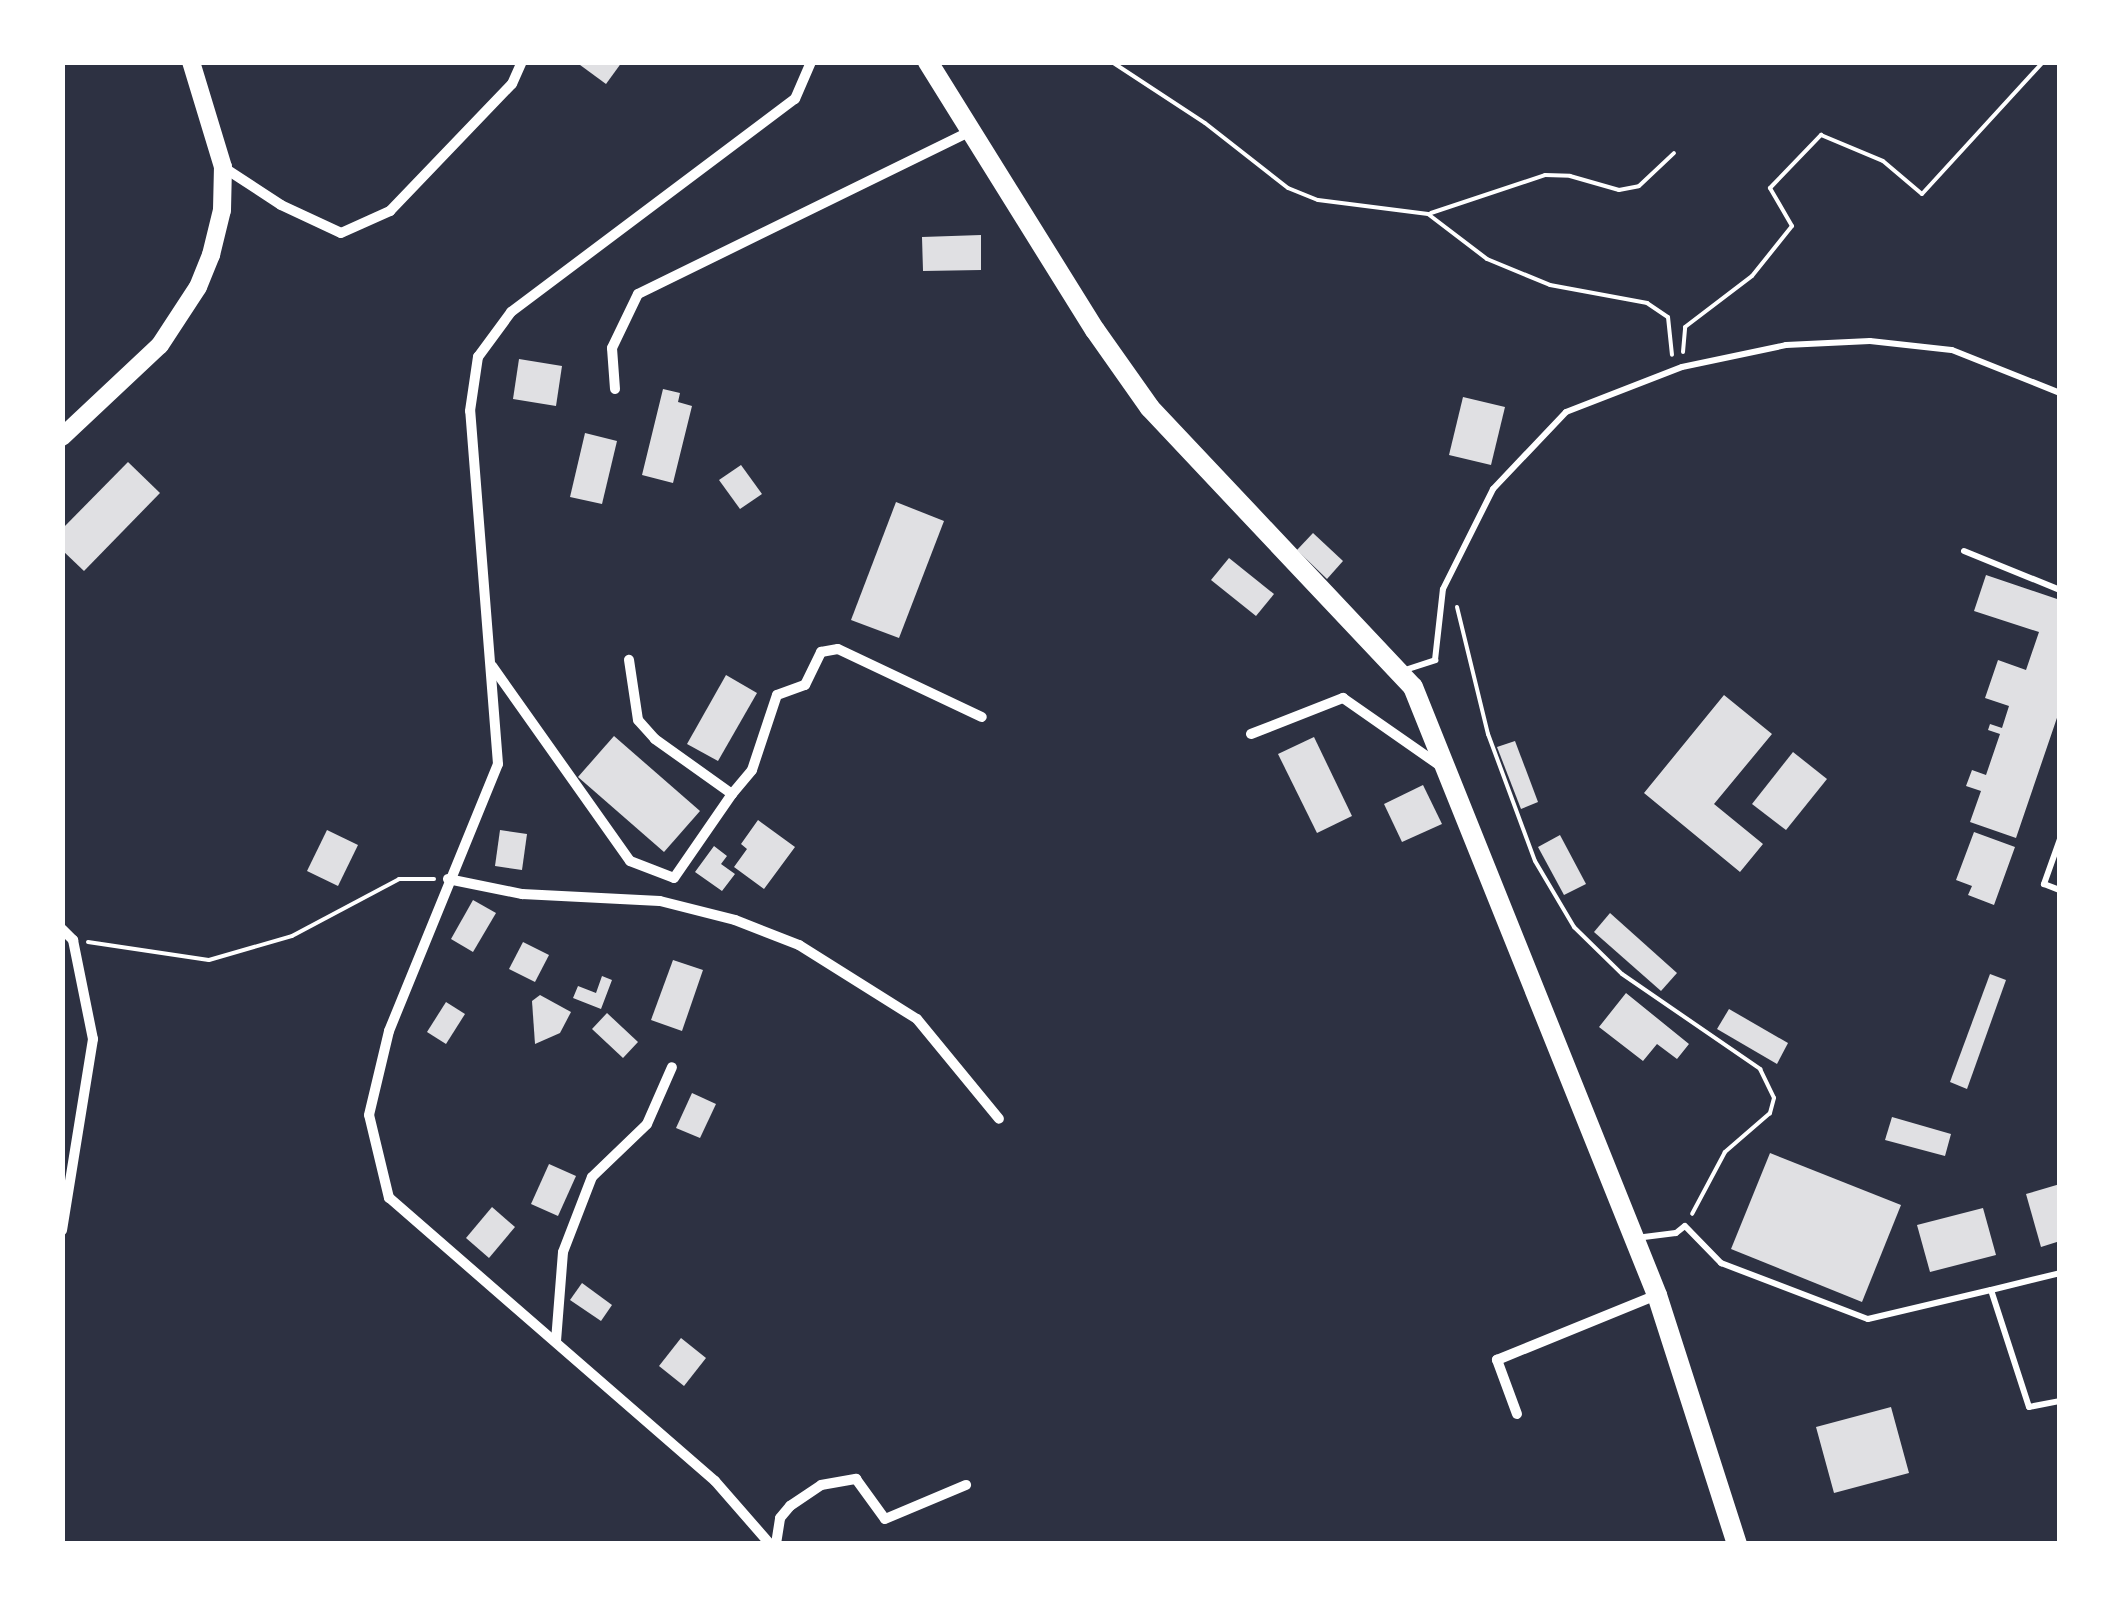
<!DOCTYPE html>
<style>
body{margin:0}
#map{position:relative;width:2122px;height:1606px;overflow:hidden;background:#2d3142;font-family:"PT Sans Narrow",sans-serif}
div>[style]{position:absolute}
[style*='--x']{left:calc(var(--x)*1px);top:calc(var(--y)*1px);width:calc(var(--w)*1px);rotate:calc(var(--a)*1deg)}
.building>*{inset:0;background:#e0e0e3}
.path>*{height:4px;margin:-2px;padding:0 2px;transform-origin:2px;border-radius:2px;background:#fff}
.service>*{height:6px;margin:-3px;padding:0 3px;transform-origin:3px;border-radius:3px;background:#fff}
.minor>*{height:10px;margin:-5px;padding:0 5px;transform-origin:5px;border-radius:5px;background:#fff}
.tertiary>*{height:18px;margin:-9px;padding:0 9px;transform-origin:9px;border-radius:9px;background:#fff}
.secondary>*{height:20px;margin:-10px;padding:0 10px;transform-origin:10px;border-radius:10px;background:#fff}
span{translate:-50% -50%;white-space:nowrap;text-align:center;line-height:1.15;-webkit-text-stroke:10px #fff;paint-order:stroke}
.frame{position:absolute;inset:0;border:65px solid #fff;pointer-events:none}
</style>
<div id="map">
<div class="building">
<div style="clip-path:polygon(576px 62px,622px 62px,606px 84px)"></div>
<div style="clip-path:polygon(981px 235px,981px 270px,923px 271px,922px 237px)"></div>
<div style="clip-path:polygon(519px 359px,562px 366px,556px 406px,513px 399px)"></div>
<div style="clip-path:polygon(663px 389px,680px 393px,678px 402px,692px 406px,673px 483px,642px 475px)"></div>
<div style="clip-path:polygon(1463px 397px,1505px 407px,1491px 465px,1449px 455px)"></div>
<div style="clip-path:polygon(585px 433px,617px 441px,602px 504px,570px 497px)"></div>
<div style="clip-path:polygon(128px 462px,160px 493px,84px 571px,62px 550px,62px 529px)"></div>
<div style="clip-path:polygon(741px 465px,762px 494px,740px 509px,719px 480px)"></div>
<div style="clip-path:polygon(896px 502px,944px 521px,899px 638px,851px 620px)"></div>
<div style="clip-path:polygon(1313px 533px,1343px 561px,1327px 579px,1297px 550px)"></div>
<div style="clip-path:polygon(1229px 558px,1274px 594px,1256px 616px,1211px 580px)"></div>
<div style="clip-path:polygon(1986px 575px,2060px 600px,2060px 709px,2016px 838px,1970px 822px,1981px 791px,1966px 786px,1972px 770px,1986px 775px,2000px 734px,1988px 730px,1990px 724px,2002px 728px,2009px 706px,1985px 698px,1998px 660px,2026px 670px,2039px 632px,1974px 611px)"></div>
<div style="clip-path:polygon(726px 675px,757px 693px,718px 761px,687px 744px)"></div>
<div style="clip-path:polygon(1724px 695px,1772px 734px,1714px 804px,1763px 844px,1740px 872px,1644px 793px)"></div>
<div style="clip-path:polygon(614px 736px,700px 811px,664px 852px,578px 777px)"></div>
<div style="clip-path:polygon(1314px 737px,1352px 816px,1317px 833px,1278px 754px)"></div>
<div style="clip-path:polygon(1515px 741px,1538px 802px,1521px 809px,1497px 747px)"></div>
<div style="clip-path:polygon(1793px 752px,1827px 779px,1786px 830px,1752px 804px)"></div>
<div style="clip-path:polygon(1423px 785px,1442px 824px,1402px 842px,1384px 804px)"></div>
<div style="clip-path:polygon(758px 820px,795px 847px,764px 889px,734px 867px,747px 849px,741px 844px)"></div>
<div style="clip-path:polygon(327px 830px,358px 845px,338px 886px,307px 871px)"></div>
<div style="clip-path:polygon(500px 830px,527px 834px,522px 870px,495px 866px)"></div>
<div style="clip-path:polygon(1974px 832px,2015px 847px,1994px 905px,1968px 895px,1972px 886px,1956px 880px)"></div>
<div style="clip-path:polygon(1560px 835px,1586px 884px,1564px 895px,1538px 847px)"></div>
<div style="clip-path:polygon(714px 846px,727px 856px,721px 864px,735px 874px,722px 891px,695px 872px)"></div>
<div style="clip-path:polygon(473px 900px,496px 913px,473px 952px,451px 939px)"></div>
<div style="clip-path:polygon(1610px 913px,1677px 973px,1661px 991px,1594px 932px)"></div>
<div style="clip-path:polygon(523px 942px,549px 955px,535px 982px,509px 969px)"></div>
<div style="clip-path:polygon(673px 960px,703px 970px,682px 1031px,651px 1020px)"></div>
<div style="clip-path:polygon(1990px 974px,2006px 980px,1967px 1089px,1950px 1082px)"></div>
<div style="clip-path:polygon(602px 976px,612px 980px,601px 1009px,573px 998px,578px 986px,596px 993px)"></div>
<div style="clip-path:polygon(1626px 993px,1689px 1044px,1677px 1059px,1657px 1044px,1643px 1061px,1599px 1027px)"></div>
<div style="clip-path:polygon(540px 995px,571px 1012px,560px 1033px,535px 1044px,532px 1001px)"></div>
<div style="clip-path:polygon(446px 1002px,465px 1014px,446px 1044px,427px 1032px)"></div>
<div style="clip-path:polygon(1729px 1009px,1788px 1043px,1777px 1064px,1717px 1029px)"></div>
<div style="clip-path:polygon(607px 1013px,638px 1042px,623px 1058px,592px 1029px)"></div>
<div style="clip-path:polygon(692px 1093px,716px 1104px,700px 1138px,676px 1128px)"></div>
<div style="clip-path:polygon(1892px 1117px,1951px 1134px,1945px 1156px,1885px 1140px)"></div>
<div style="clip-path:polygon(1770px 1153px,1901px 1205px,1862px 1302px,1731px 1249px)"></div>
<div style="clip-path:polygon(549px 1164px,576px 1176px,558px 1216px,531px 1204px)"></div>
<div style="clip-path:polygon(2060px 1184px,2060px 1241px,2041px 1247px,2026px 1194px)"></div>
<div style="clip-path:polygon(492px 1207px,515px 1227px,489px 1258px,466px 1238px)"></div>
<div style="clip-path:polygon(1983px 1208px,1996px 1255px,1930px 1272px,1917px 1225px)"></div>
<div style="clip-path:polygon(582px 1283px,612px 1305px,601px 1321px,570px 1300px)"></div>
<div style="clip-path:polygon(681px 1338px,706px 1358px,684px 1386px,659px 1366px)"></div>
<div style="clip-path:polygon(1891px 1407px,1909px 1473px,1834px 1493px,1816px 1427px)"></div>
</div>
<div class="path">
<div style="--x:1112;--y:62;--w:111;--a:33.3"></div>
<div style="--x:1205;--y:123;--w:105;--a:38.1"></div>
<div style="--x:1288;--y:188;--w:32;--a:22"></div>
<div style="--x:1318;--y:200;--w:111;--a:7.3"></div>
<div style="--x:1428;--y:214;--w:74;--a:37.3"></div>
<div style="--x:1487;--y:259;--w:68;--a:22.4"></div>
<div style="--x:1550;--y:285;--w:99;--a:10.5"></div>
<div style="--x:1647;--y:303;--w:25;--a:34"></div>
<div style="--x:1668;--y:317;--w:38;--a:84"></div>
<div style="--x:1431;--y:213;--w:120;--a:-18.4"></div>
<div style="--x:1545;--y:175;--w:25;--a:2"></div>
<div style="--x:1570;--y:176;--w:51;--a:15.9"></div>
<div style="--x:1619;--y:190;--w:20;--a:-11"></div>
<div style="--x:1639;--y:186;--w:48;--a:-43.3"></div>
<div style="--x:1683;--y:352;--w:25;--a:-85"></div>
<div style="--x:1685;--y:327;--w:84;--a:-37.3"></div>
<div style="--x:1752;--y:276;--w:64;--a:-51.3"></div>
<div style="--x:1792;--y:226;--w:44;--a:-120.1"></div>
<div style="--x:1770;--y:188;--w:74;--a:-46.1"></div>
<div style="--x:1821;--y:135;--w:67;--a:22.8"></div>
<div style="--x:1883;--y:161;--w:51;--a:40.2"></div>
<div style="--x:1922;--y:194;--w:179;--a:-47.5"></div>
<div style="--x:1457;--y:607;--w:131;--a:76.3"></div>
<div style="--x:1488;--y:734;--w:135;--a:69.7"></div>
<div style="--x:1535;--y:861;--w:77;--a:59.4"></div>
<div style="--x:1574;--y:927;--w:67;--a:44.4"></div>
<div style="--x:1622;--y:974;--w:168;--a:34.5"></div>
<div style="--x:1760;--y:1069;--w:32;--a:64"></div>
<div style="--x:1774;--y:1098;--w:16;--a:105"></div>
<div style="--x:1770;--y:1113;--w:60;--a:139.1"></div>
<div style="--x:1725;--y:1152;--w:70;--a:118"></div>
<div style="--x:88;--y:942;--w:122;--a:8.5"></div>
<div style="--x:209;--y:960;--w:86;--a:-16.1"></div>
<div style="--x:292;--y:936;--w:121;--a:-28"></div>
<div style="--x:399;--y:879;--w:35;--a:0"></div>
</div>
<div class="service">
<div style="--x:1964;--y:551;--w:104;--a:22.1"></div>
<div style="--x:1405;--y:670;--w:32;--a:-18"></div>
<div style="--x:1435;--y:660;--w:71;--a:-83.6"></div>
<div style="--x:1443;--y:589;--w:112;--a:-63.4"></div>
<div style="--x:1493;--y:489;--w:106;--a:-46.5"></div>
<div style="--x:1566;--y:412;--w:124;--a:-21.2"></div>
<div style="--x:1682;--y:367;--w:106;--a:-11.9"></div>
<div style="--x:1786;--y:345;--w:84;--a:-2.7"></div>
<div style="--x:1870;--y:341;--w:82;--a:6.3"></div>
<div style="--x:1952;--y:350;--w:116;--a:21.7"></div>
<div style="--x:2060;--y:839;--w:48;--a:109.6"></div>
<div style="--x:2044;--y:884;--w:17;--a:21"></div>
<div style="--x:1636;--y:1238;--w:40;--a:-7.1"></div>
<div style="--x:1676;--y:1233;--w:11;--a:-38"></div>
<div style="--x:1685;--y:1226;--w:52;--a:45.8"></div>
<div style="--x:1721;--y:1263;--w:157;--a:20.9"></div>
<div style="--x:1868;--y:1319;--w:126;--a:-13.3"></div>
<div style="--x:1991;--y:1290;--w:123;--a:72"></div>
<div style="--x:2029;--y:1407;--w:32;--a:-11"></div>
<div style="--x:1991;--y:1290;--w:71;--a:-13.8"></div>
</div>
<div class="minor">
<div style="--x:223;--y:167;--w:69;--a:33.2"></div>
<div style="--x:281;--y:205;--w:66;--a:25"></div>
<div style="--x:341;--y:233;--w:54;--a:-24.2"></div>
<div style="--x:390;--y:211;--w:176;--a:-46.2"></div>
<div style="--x:512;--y:84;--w:24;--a:-66"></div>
<div style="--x:615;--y:389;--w:41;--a:-94.2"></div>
<div style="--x:612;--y:348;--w:60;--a:-64.3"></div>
<div style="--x:638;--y:294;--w:373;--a:-26.1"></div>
<div style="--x:492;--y:666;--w:239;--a:54.7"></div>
<div style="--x:630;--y:861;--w:47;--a:21.1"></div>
<div style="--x:674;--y:878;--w:102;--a:-55.4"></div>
<div style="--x:732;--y:794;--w:95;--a:-144.5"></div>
<div style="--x:655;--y:739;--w:25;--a:-132"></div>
<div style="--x:638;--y:720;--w:61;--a:-98.5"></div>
<div style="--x:1251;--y:734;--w:99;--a:-21.4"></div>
<div style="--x:1343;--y:698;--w:117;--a:34.9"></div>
<div style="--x:732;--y:794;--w:31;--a:-50"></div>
<div style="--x:752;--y:770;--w:79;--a:-71.6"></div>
<div style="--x:777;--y:695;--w:30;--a:-20"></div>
<div style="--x:805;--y:685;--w:37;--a:-64"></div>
<div style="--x:821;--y:652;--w:17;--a:-10"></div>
<div style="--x:838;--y:649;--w:159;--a:25.3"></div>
<div style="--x:448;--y:879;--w:76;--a:11.5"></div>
<div style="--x:522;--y:894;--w:138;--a:2.9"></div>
<div style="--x:660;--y:901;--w:77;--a:14.2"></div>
<div style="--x:735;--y:920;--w:69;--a:21.3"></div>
<div style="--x:799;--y:945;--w:139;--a:32.1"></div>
<div style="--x:917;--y:1019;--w:129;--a:50.6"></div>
<div style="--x:62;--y:929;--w:16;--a:45"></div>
<div style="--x:73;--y:940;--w:101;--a:78.6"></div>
<div style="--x:93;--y:1039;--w:194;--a:99.2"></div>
<div style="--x:556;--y:1341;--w:89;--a:-85.5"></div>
<div style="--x:563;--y:1252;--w:80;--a:-68.9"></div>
<div style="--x:592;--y:1177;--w:76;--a:-43.9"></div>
<div style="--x:647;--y:1124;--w:62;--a:-66.3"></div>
<div style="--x:1517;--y:1414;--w:58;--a:-110.3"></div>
<div style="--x:1497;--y:1360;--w:172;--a:-22.2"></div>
<div style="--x:770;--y:1544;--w:84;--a:-131.1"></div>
<div style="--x:715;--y:1481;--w:432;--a:-139"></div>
<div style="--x:389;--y:1198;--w:85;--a:-103.5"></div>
<div style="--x:369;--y:1115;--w:86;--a:-76.6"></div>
<div style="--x:389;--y:1031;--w:288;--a:-67.8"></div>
<div style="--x:498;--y:764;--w:354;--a:-94.5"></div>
<div style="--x:470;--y:411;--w:55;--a:-81.6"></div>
<div style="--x:478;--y:357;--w:56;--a:-53.7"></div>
<div style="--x:511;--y:312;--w:355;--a:-36.9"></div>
<div style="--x:795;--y:99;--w:40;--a:-66.6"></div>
<div style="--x:776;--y:1544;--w:26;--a:-81"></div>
<div style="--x:780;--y:1518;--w:16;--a:-50"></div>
<div style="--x:790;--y:1506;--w:37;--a:-34"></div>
<div style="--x:821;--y:1485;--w:36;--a:-10"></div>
<div style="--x:856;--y:1479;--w:49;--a:54.1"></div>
<div style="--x:885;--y:1519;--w:88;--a:-22.8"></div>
</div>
<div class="tertiary">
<div style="--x:62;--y:437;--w:134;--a:-43.2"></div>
<div style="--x:160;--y:345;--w:69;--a:-56.8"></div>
<div style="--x:198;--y:287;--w:35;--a:-68"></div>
<div style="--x:211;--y:255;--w:46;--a:-76.3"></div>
<div style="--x:222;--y:210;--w:43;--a:-88.7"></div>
<div style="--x:223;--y:167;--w:110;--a:-106.9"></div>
</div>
<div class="secondary">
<div style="--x:928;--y:62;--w:316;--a:58.1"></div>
<div style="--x:1095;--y:330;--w:95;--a:54.8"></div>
<div style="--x:1150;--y:408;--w:383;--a:46.7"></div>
<div style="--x:1413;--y:687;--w:655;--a:68.13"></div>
<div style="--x:1657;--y:1295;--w:262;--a:72.2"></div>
</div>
<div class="frame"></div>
</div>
